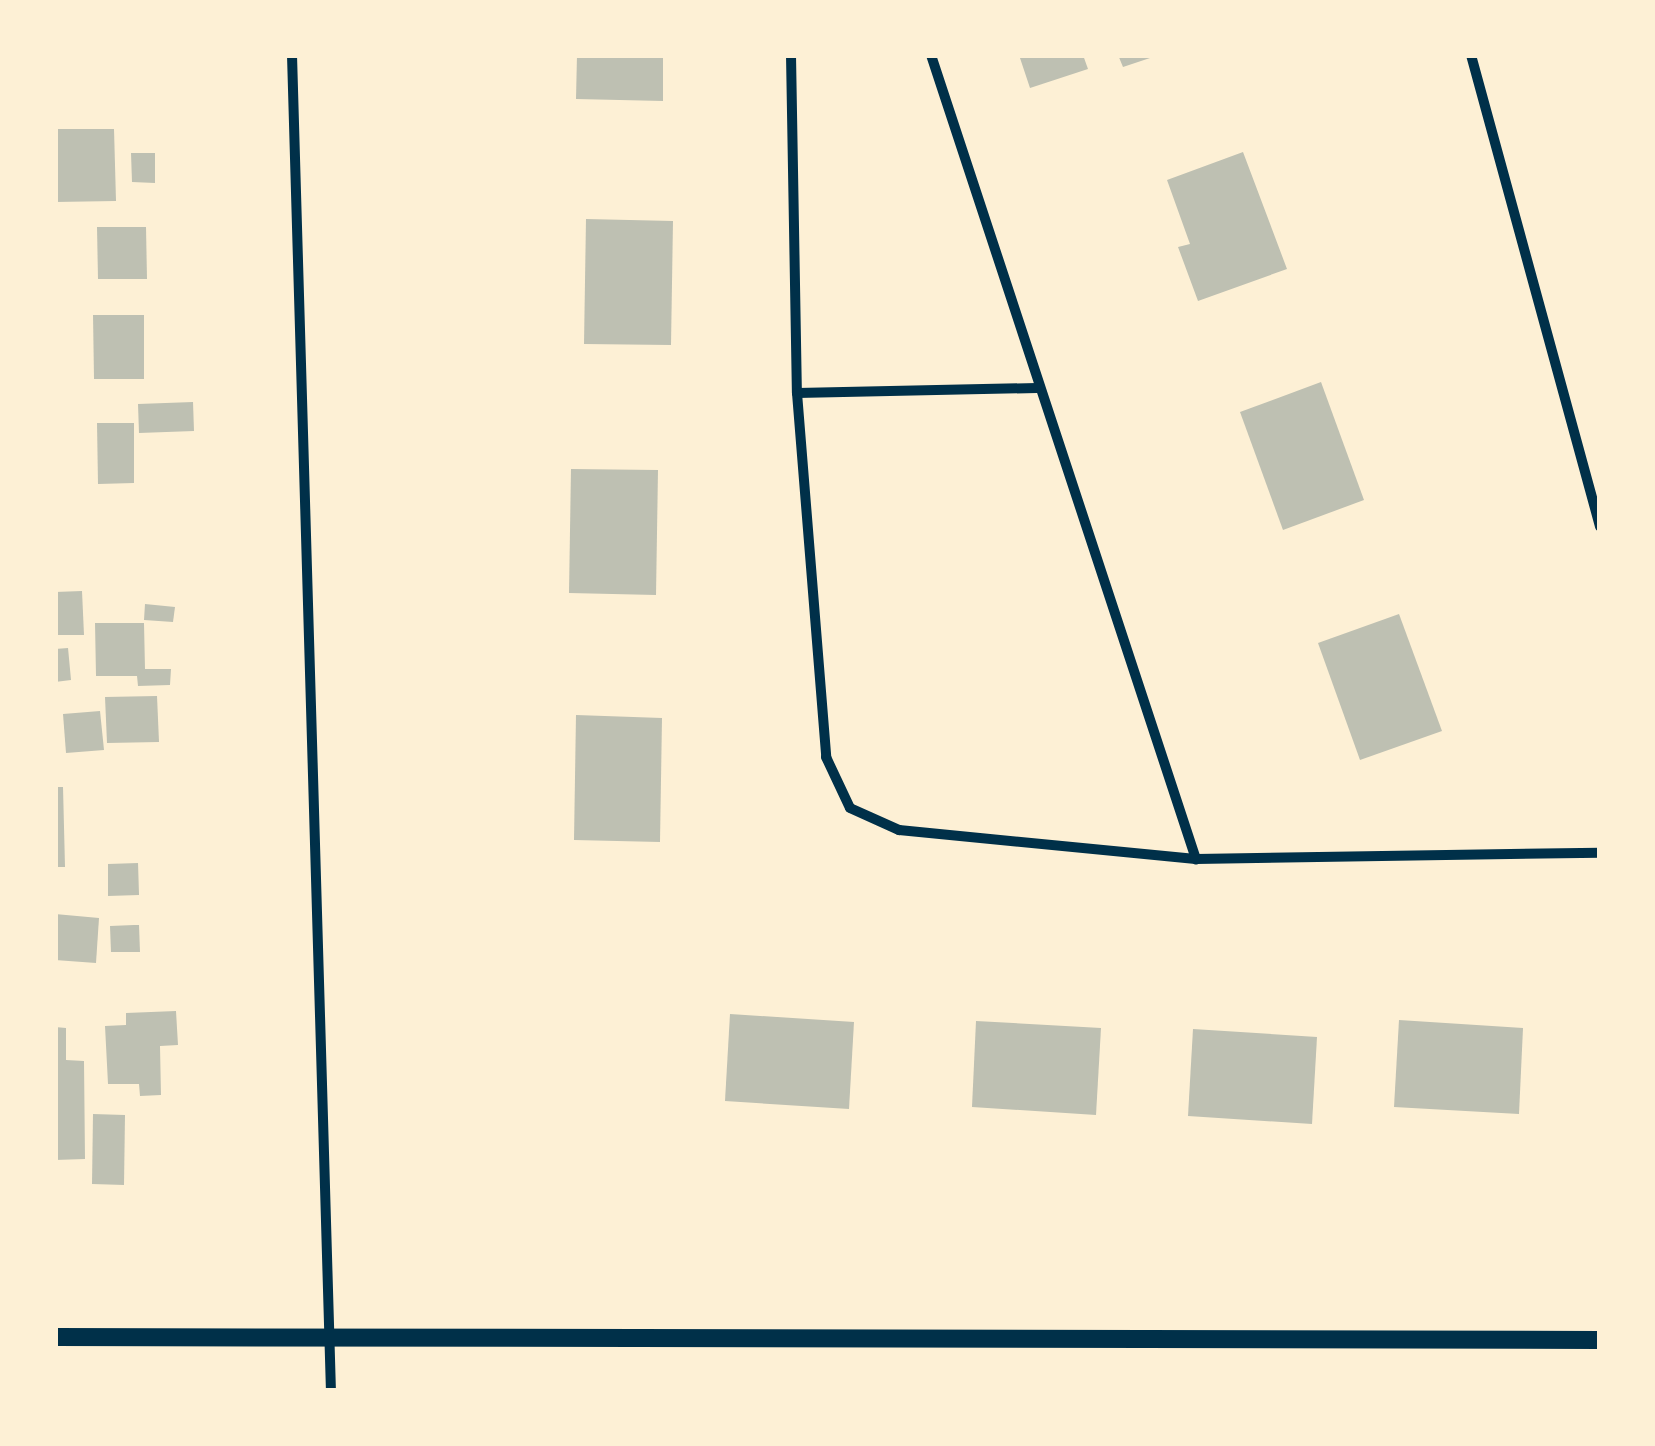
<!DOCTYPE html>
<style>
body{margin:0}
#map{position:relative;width:1655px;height:1446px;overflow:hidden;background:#fdf0d5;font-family:"Open Sans",sans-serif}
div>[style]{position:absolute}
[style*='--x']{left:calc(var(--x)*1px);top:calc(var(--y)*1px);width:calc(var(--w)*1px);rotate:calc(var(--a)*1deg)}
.building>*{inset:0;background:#bec0b2}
.minor>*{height:10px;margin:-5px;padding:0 5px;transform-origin:5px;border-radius:5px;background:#003049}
.tertiary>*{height:18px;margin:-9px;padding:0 9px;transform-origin:9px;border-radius:9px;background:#003049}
span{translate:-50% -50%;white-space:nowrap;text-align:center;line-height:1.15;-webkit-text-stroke:8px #fdf0d5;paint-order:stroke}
.frame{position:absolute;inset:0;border:58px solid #fdf0d5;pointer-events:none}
</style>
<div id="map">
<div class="building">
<div style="clip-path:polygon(577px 55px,663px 55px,663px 101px,576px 99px)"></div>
<div style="clip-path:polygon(1019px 55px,1083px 55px,1088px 69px,1030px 88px)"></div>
<div style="clip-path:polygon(1118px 55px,1156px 55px,1156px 56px,1123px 67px)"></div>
<div style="clip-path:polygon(55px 129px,114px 129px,116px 201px,55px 202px)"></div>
<div style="clip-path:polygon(1243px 152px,1287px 269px,1198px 301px,1178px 247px,1190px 244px,1167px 180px)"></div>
<div style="clip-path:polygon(131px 153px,155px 153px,155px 183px,132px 182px)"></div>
<div style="clip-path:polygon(586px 219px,673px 221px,671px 345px,584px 344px)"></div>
<div style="clip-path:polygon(97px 227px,146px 227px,147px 279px,98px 279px)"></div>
<div style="clip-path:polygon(93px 315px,144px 315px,144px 379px,94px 379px)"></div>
<div style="clip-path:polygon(1321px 382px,1364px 500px,1283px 530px,1240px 412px)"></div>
<div style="clip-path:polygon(193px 402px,194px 431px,139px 433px,138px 404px)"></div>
<div style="clip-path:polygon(97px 423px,134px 423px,134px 483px,98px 484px)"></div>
<div style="clip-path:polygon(571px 469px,658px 470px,656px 595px,569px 593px)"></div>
<div style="clip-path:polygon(82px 591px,84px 635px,55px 635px,55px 592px)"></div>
<div style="clip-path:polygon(145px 604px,175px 607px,173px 622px,144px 620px)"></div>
<div style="clip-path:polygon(1399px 614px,1442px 731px,1360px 760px,1318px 643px)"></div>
<div style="clip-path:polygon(95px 623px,144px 623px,145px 669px,171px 669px,170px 685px,138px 686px,137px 676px,96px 676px)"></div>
<div style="clip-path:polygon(68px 648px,71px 680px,55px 682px,55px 649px)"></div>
<div style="clip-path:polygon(157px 696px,159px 742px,107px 743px,105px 697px)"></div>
<div style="clip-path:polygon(100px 711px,104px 750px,66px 753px,63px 714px)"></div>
<div style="clip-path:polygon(576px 715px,662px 718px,660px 842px,574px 840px)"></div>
<div style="clip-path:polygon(55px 787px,63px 787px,65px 867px,55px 867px)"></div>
<div style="clip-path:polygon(138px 863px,139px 895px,108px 896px,108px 864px)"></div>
<div style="clip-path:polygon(55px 914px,99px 918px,96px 963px,55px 960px)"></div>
<div style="clip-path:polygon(134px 925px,139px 925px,140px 952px,111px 952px,110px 926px)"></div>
<div style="clip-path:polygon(176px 1011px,178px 1045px,160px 1046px,161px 1095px,140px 1096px,139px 1084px,108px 1084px,105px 1026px,126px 1025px,126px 1013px)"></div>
<div style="clip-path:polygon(730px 1014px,854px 1022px,849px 1109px,725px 1101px)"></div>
<div style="clip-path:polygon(1399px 1020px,1523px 1028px,1519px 1114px,1394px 1107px)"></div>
<div style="clip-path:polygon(976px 1021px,1101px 1028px,1096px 1115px,972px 1107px)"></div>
<div style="clip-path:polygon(55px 1027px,66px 1028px,66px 1060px,84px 1061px,85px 1159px,55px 1160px)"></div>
<div style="clip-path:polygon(1193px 1029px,1317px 1037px,1312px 1124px,1188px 1116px)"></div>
<div style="clip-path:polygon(93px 1114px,125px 1115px,124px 1185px,92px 1184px)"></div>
</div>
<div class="minor">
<div style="--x:292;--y:55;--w:1337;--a:88.33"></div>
<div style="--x:791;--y:55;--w:338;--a:89"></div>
<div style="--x:797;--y:393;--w:365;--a:85.4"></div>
<div style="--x:826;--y:757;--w:56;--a:64.8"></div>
<div style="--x:850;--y:808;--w:54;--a:24.2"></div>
<div style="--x:899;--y:830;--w:298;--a:5.6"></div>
<div style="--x:1196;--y:859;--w:404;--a:-0.9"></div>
<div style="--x:931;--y:55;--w:847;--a:71.76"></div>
<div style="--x:1471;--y:55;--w:489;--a:74.7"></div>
<div style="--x:797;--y:393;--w:240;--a:-1.2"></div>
</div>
<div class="tertiary">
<div style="--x:55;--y:1337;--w:1545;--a:0.11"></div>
</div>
<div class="frame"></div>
</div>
